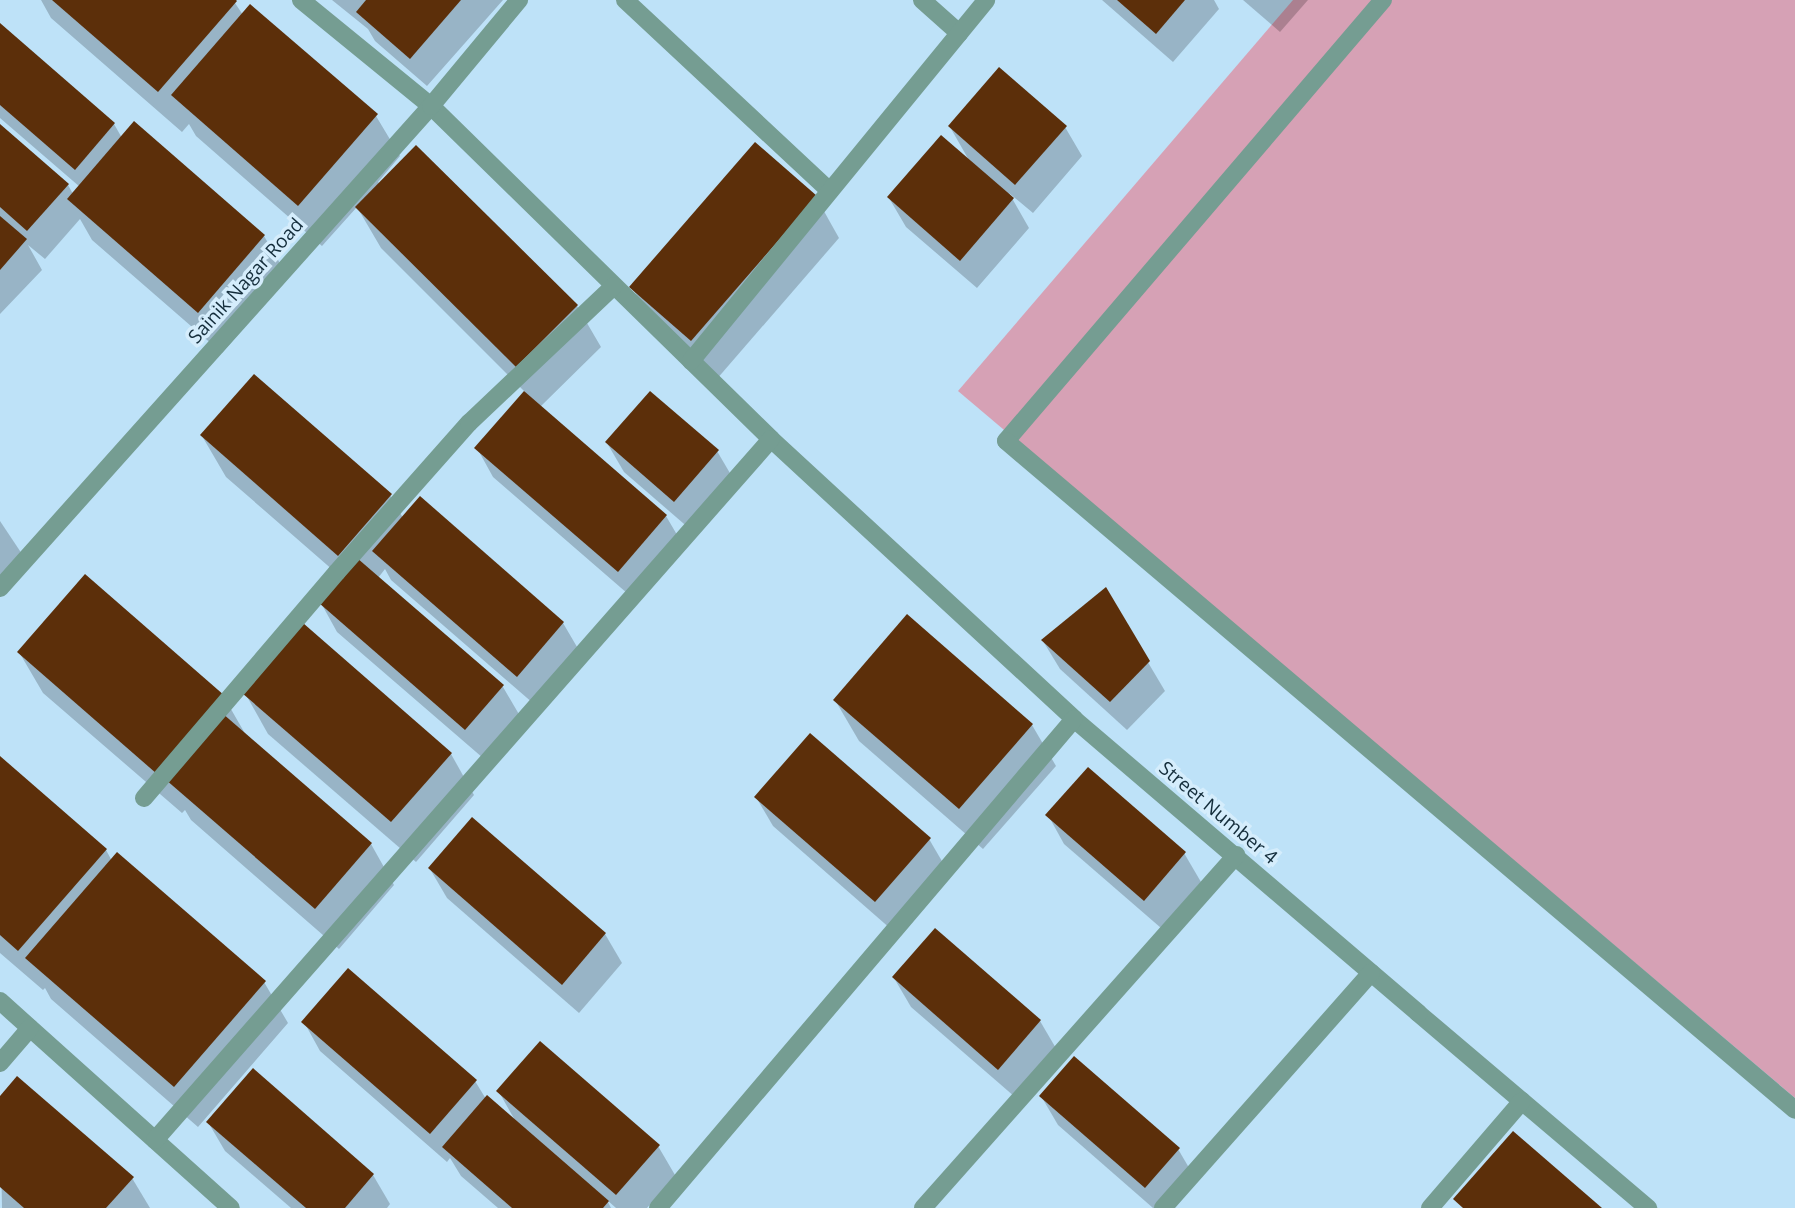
<!DOCTYPE html>
<style>
body{margin:0}
#map{position:relative;width:1795px;height:1208px;overflow:hidden;background:#bee2f8;font-family:"Open Sans",sans-serif}
div>[style]{position:absolute}
[style*='--x']{left:calc(var(--x)*1px);top:calc(var(--y)*1px);width:calc(var(--w)*1px);rotate:calc(var(--a)*1deg)}
.green>*{inset:0;background:#d6a1b5}
.shadow>*{inset:0;background:#0003}
.building>*{inset:0;background:#5c2f0a}
.service>*{height:18px;margin:-9px;padding:0 9px;transform-origin:9px;border-radius:9px;background:#759d92}
.minor>*{height:18px;margin:-9px;padding:0 9px;transform-origin:9px;border-radius:9px;background:#759d92}
span{translate:-50% -50%;white-space:nowrap;text-align:center;line-height:1.15;-webkit-text-stroke:7px #d5edfc;paint-order:stroke}
.street-label{font-size:19px;color:#142d3b}
</style>
<div id="map">
<div class="green">
<div style="clip-path:polygon(1293px 0,1795px 0,1795px 1098px,958px 391px)"></div>
</div>
<div class="shadow">
<div style="clip-path:polygon(41px 0,233px 0,243px 15px,376px 116px,400px 156px,378px 182px,380px 184px,416px 147px,577px 306px,601px 347px,540px 407px,666px 516px,683px 545px,635px 600px,493px 477px,477px 448px,525px 392px,381px 248px,357px 207px,322px 246px,196px 136px,189px 124px,182px 132px,51px 18px)"></div>
<div style="clip-path:polygon(332px 0,503px 0,427px 86px,375px 41px,368px 29px)"></div>
<div style="clip-path:polygon(1102px 0,1214px 0,1219px 9px,1173px 62px)"></div>
<div style="clip-path:polygon(1243px 0,1308px 0,1280px 32px)"></div>
<div style="clip-path:polygon(0 26px,114px 124px,122px 138px,134px 124px,264px 236px,288px 277px,222px 353px,92px 240px,80px 219px,45px 259px,28px 245px,42px 270px,0 314px,0 126px,68px 185px,73px 194px,80px 187px,0 118px)"></div>
<div style="clip-path:polygon(950px 127px,1065px 127px,1082px 156px,1033px 213px,1009px 193px,1029px 228px,977px 288px,906px 227px,889px 198px,970px 162px)"></div>
<div style="clip-path:polygon(816px 197px,839px 238px,716px 380px,655px 328px,632px 287px)"></div>
<div style="clip-path:polygon(202px 436px,390px 495px,403px 518px,563px 623px,580px 652px,534px 704px,391px 580px,385px 569px,378px 578px,503px 687px,520px 716px,483px 758px,337px 632px,321px 603px,342px 578px,226px 477px)"></div>
<div style="clip-path:polygon(607px 443px,717px 451px,734px 480px,691px 530px,624px 472px)"></div>
<div style="clip-path:polygon(0 521px,22px 554px,0 580px)"></div>
<div style="clip-path:polygon(1105px 590px,1165px 691px,1127px 730px,1060px 669px,1043px 641px)"></div>
<div style="clip-path:polygon(19px 652px,224px 697px,247px 737px,371px 844px,394px 885px,339px 949px,191px 820px,185px 810px,182px 813px,43px 693px)"></div>
<div style="clip-path:polygon(245px 693px,451px 754px,474px 795px,416px 862px,268px 734px)"></div>
<div style="clip-path:polygon(835px 700px,1032px 725px,1056px 766px,983px 849px,859px 741px)"></div>
<div style="clip-path:polygon(0 758px,106px 850px,112px 861px,264px 982px,288px 1023px,198px 1127px,51px 999px,45px 988px,43px 990px,0 953px)"></div>
<div style="clip-path:polygon(756px 797px,929px 839px,946px 868px,892px 930px,773px 826px)"></div>
<div style="clip-path:polygon(1048px 815px,1184px 853px,1201px 882px,1161px 928px,1064px 844px)"></div>
<div style="clip-path:polygon(473px 819px,605px 934px,622px 963px,579px 1013px,447px 898px,430px 869px)"></div>
<div style="clip-path:polygon(894px 978px,1040px 1021px,1057px 1050px,1015px 1097px,911px 1007px)"></div>
<div style="clip-path:polygon(304px 1022px,475px 1081px,486px 1099px,516px 1122px,499px 1092px,658px 1146px,675px 1175px,647px 1208px,616px 1208px,607px 1200px,611px 1208px,498px 1208px,461px 1176px,450px 1158px,447px 1162px,320px 1051px)"></div>
<div style="clip-path:polygon(253px 1071px,373px 1175px,390px 1204px,387px 1208px,291px 1208px,225px 1151px,208px 1122px)"></div>
<div style="clip-path:polygon(1041px 1096px,1178px 1149px,1195px 1178px,1169px 1208px,1153px 1208px,1058px 1125px)"></div>
<div style="clip-path:polygon(0 1098px,132px 1178px,150px 1208px,2px 1208px)"></div>
</div>
<div class="building">
<div style="clip-path:polygon(52px 0,236px 0,237px 1px,158px 92px)"></div>
<div style="clip-path:polygon(366px 0,461px 0,410px 59px,356px 12px)"></div>
<div style="clip-path:polygon(1117px 0,1185px 0,1156px 34px)"></div>
<div style="clip-path:polygon(250px 4px,378px 114px,298px 206px,171px 95px)"></div>
<div style="clip-path:polygon(0 23px,115px 123px,75px 170px,0 105px)"></div>
<div style="clip-path:polygon(999px 67px,1067px 126px,1015px 185px,948px 126px)"></div>
<div style="clip-path:polygon(134px 121px,265px 235px,198px 313px,67px 199px)"></div>
<div style="clip-path:polygon(0 124px,69px 184px,27px 231px,0 207px)"></div>
<div style="clip-path:polygon(941px 135px,1014px 198px,960px 261px,887px 197px)"></div>
<div style="clip-path:polygon(755px 142px,817px 196px,691px 341px,629px 287px)"></div>
<div style="clip-path:polygon(416px 145px,578px 305px,516px 367px,355px 207px)"></div>
<div style="clip-path:polygon(0 216px,27px 239px,0 270px)"></div>
<div style="clip-path:polygon(254px 374px,392px 494px,338px 556px,200px 435px)"></div>
<div style="clip-path:polygon(524px 391px,667px 515px,618px 572px,474px 448px)"></div>
<div style="clip-path:polygon(650px 391px,719px 450px,674px 502px,605px 442px)"></div>
<div style="clip-path:polygon(420px 496px,564px 622px,517px 677px,372px 551px)"></div>
<div style="clip-path:polygon(357px 558px,504px 685px,465px 730px,319px 603px)"></div>
<div style="clip-path:polygon(85px 574px,225px 696px,157px 774px,17px 652px)"></div>
<div style="clip-path:polygon(1106px 587px,1150px 661px,1110px 702px,1041px 640px)"></div>
<div style="clip-path:polygon(907px 614px,1033px 724px,959px 809px,833px 700px)"></div>
<div style="clip-path:polygon(303px 623px,452px 753px,391px 822px,242px 693px)"></div>
<div style="clip-path:polygon(222px 713px,372px 843px,315px 909px,165px 779px)"></div>
<div style="clip-path:polygon(810px 733px,931px 838px,875px 902px,754px 797px)"></div>
<div style="clip-path:polygon(0 756px,107px 849px,18px 951px,0 935px)"></div>
<div style="clip-path:polygon(1088px 767px,1186px 852px,1144px 901px,1045px 815px)"></div>
<div style="clip-path:polygon(472px 817px,606px 933px,562px 985px,428px 868px)"></div>
<div style="clip-path:polygon(117px 852px,266px 981px,174px 1087px,25px 958px)"></div>
<div style="clip-path:polygon(935px 928px,1041px 1020px,998px 1070px,892px 977px)"></div>
<div style="clip-path:polygon(348px 968px,477px 1080px,430px 1134px,301px 1022px)"></div>
<div style="clip-path:polygon(540px 1041px,660px 1145px,616px 1195px,496px 1091px)"></div>
<div style="clip-path:polygon(1074px 1056px,1180px 1148px,1145px 1188px,1039px 1096px)"></div>
<div style="clip-path:polygon(253px 1068px,374px 1174px,345px 1208px,306px 1208px,206px 1122px)"></div>
<div style="clip-path:polygon(17px 1076px,134px 1177px,106px 1208px,24px 1208px,0 1187px,0 1096px)"></div>
<div style="clip-path:polygon(487px 1095px,609px 1201px,603px 1208px,512px 1208px,442px 1147px)"></div>
<div style="clip-path:polygon(1513px 1131px,1602px 1208px,1463px 1208px,1453px 1199px)"></div>
</div>
<div class="service">
<div style="--x:1418;--y:1013;--w:302;--a:40.3"></div>
<div style="--x:1430;--y:1208;--w:141;--a:-49.3"></div>
</div>
<div class="minor">
<div style="--x:301;--y:0;--w:168;--a:39.2"></div>
<div style="--x:431;--y:106;--w:476;--a:44.4"></div>
<div style="--x:771;--y:439;--w:413;--a:42.7"></div>
<div style="--x:1074;--y:719;--w:453;--a:40.5"></div>
<div style="--x:625;--y:0;--w:280;--a:43"></div>
<div style="--x:922;--y:0;--w:50;--a:41.7"></div>
<div style="--x:1383;--y:0;--w:580;--a:130.53"></div>
<div style="--x:1006;--y:441;--w:1034;--a:40.29"></div>
<div style="--x:691;--y:361;--w:466;--a:-50.7"></div>
<div style="--x:0;--y:588;--w:647;--a:-48.2"></div>
<div style="--x:431;--y:106;--w:138;--a:-50.3"></div>
<div style="--x:144;--y:798;--w:297;--a:-49.5"></div>
<div style="--x:337;--y:572;--w:199;--a:-48.5"></div>
<div style="--x:469;--y:423;--w:199;--a:-43.4"></div>
<div style="--x:0;--y:1001;--w:310;--a:41.9"></div>
<div style="--x:0;--y:1063;--w:46;--a:-49.4"></div>
<div style="--x:155;--y:1140;--w:933;--a:-48.69"></div>
<div style="--x:658;--y:1208;--w:642;--a:-49.61"></div>
<div style="--x:923;--y:1208;--w:472;--a:-48.4"></div>
<div style="--x:1163;--y:1208;--w:314;--a:-48.5"></div>
</div>
<div class="street-label">
<span style="left:246px;top:281px;rotate:-48deg">Sainik Nagar Road</span>
<span style="left:1218px;top:813px;rotate:40deg">Street Number 4</span>
</div>
</div>
